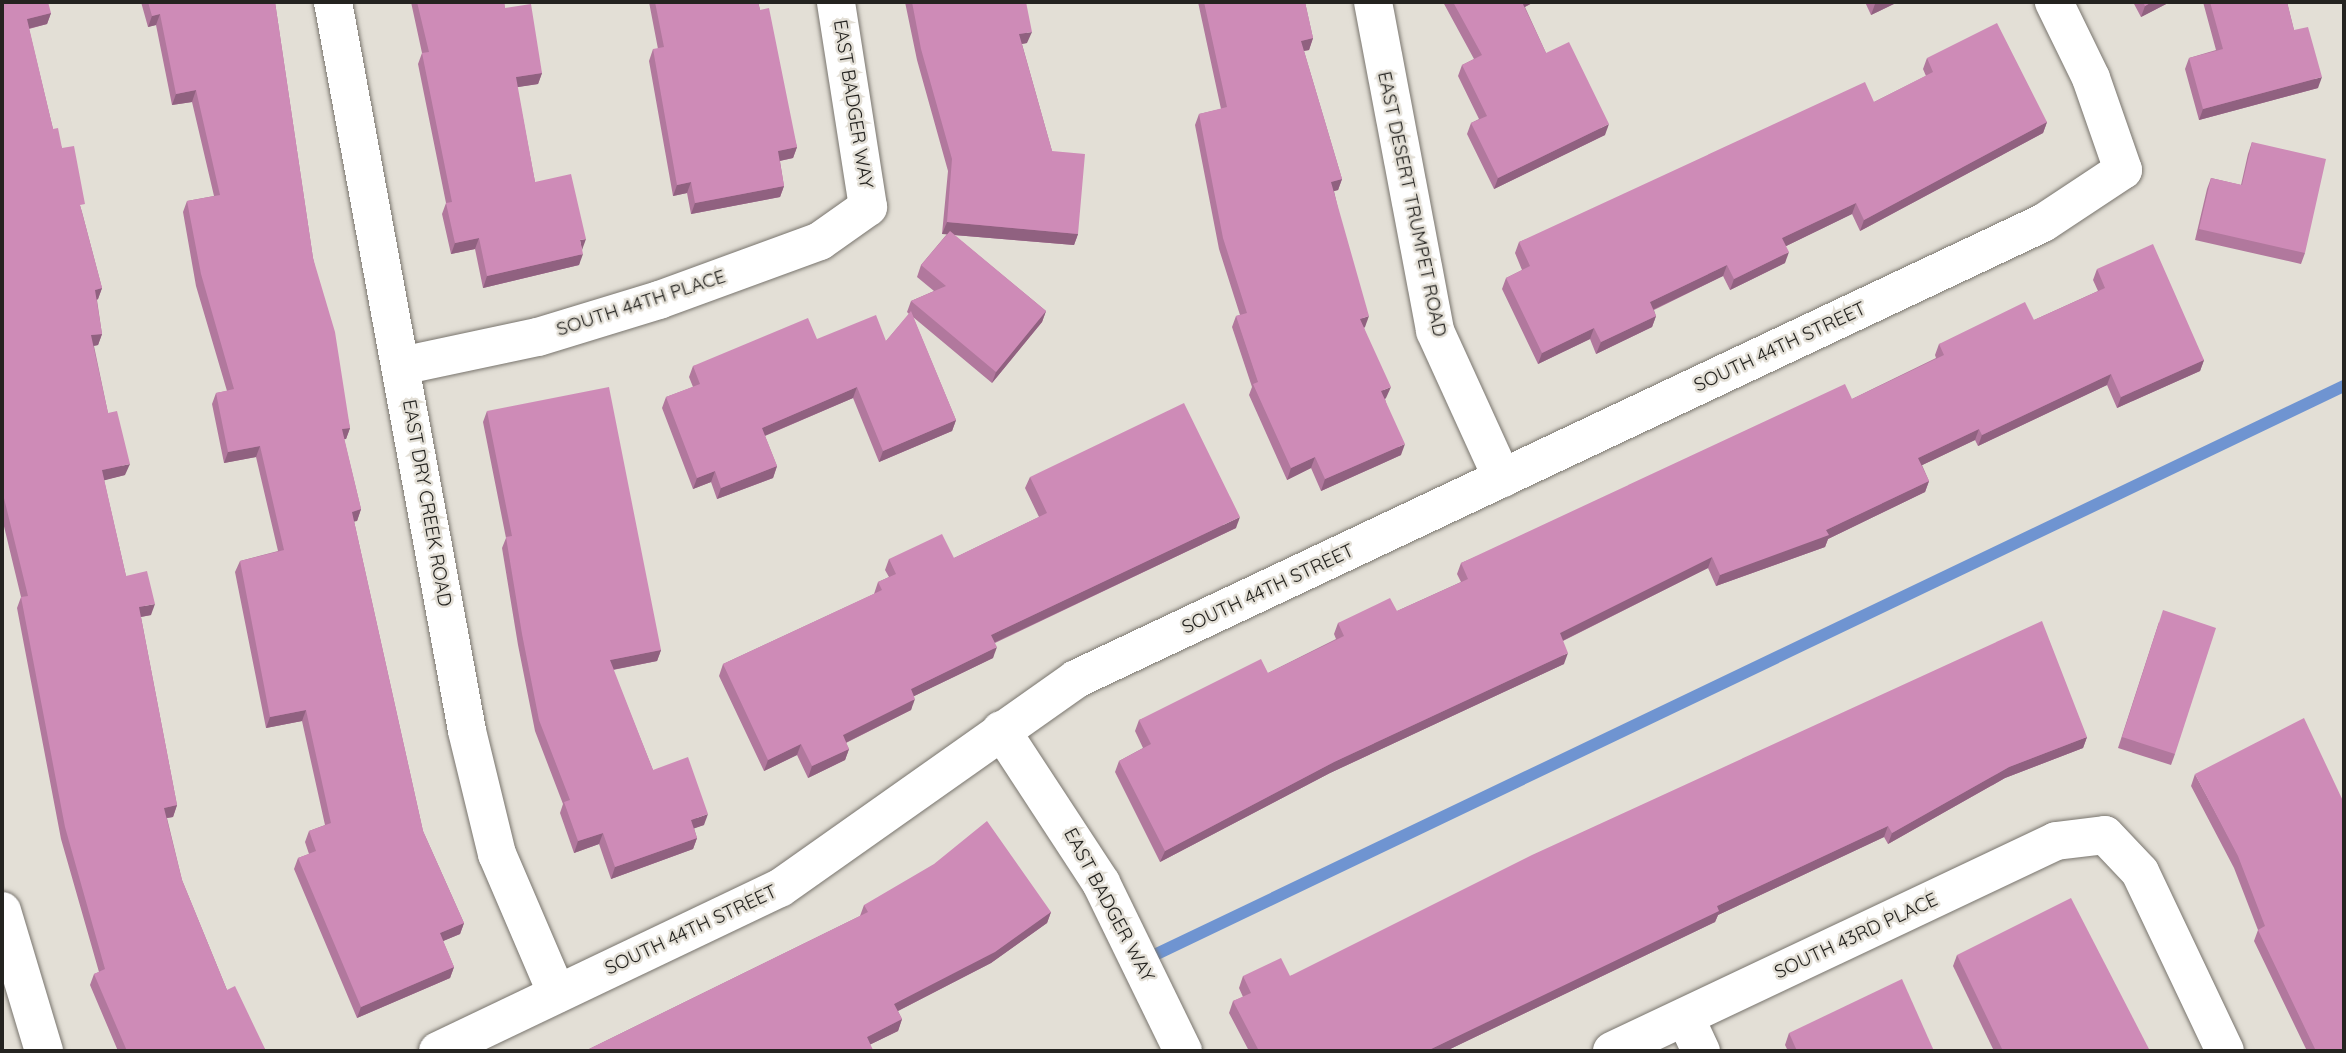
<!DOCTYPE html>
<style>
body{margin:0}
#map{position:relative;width:2346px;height:1053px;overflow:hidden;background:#e3dfd6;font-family:Quicksand,sans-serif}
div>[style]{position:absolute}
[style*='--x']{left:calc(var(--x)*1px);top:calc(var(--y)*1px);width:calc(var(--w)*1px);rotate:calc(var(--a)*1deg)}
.stream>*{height:12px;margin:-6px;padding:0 6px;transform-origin:6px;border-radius:6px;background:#6f94d1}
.roads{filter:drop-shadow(0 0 2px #79756e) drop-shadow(0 0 2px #79756e)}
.street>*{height:38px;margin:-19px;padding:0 19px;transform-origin:19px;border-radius:19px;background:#fff}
.wall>*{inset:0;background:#b1789d}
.shaded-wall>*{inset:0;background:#906180}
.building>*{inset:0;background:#ce8bb7}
span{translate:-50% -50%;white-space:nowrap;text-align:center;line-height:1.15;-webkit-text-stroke:5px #e3dfd6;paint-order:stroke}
.street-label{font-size:19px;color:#242320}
.frame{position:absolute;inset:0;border:4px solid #242320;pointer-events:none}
</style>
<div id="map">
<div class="stream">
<div style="--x:1142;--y:961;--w:1332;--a:-25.57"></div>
</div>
<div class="roads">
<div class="street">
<div style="--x:333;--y:2;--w:741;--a:79.58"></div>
<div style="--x:467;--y:731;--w:127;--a:76.3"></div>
<div style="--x:497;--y:854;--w:152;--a:66.8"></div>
<div style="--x:1373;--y:2;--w:335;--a:79.3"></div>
<div style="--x:1435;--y:331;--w:162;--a:65.5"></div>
<div style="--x:401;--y:366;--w:140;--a:-12"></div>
<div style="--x:538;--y:337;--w:127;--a:-17"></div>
<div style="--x:659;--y:300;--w:171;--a:-20.1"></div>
<div style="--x:820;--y:241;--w:59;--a:-35.3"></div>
<div style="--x:868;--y:207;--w:207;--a:-98.9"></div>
<div style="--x:1001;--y:730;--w:183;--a:56.8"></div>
<div style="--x:1101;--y:883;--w:187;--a:64"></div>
<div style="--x:2;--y:911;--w:146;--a:73.3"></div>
<div style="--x:1685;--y:1017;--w:38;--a:65"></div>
<div style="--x:438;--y:1051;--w:379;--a:-25.5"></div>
<div style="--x:780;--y:888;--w:362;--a:-35.2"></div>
<div style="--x:1076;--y:679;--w:1069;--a:-25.25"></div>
<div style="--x:2043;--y:223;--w:96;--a:-33.5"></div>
<div style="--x:2123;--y:170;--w:97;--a:-109.2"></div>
<div style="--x:2091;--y:78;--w:85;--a:-116"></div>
<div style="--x:1612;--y:1051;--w:491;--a:-25.3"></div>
<div style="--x:2056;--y:841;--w:49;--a:-7"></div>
<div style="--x:2105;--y:835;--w:51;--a:46.6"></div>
<div style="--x:2140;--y:872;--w:198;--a:64.6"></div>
</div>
</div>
<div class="wall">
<div style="clip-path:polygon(2px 2px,51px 13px,47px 24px,29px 29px,53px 129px,62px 148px,82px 212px,102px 288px,98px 299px,97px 300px,102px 334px,98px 345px,94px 346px,108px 413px,125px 475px,104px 480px,126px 576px,151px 615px,141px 617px,177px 805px,173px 817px,167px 818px,182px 880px,227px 990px,266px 1051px,118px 1051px,90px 985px,94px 974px,99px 972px,61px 839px,17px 608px,21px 597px,2px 518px)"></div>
<div style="clip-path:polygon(141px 2px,275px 2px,313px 258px,350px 428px,346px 439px,344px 439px,361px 509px,357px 521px,354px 521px,423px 831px,464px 923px,460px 934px,443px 941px,454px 967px,450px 978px,357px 1018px,294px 869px,298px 858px,309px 854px,305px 842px,309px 831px,325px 825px,302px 721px,266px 728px,235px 572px,240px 561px,278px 551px,256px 457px,224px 463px,212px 404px,216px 393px,227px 391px,196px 286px,183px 212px,187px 201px,214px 196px,192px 102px,172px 105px,156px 25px,148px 27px)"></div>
<div style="clip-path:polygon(411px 2px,504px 2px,505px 8px,542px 73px,538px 84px,517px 87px,535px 182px,582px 250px,579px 265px,483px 288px,475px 249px,451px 254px,442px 214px,446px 203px,418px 64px,422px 53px)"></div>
<div style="clip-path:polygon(649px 2px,758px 2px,797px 147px,793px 158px,780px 161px,784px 186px,780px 197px,691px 214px,687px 193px,673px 196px,649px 61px,653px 49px,658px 49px)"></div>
<div style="clip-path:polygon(905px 2px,1026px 2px,1027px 43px,1022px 44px,1052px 151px,1078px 234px,1074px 245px,954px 235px,1046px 311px,1042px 322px,992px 383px,913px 317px,956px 420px,952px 431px,879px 462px,853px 398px,765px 436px,777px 466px,773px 478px,717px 499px,711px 482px,693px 489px,662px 408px,666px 397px,693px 387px,689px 377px,693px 366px,817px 339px,886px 341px,909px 314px,907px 312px,911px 301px,934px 291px,917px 277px,921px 265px,947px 234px,942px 234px,948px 171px,917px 60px)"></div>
<div style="clip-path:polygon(1198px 2px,1305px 2px,1313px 38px,1309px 50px,1304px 51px,1342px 179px,1338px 190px,1334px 191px,1365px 327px,1364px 328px,1386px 398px,1385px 399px,1401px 455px,1321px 491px,1311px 468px,1287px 480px,1249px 395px,1252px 387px,1232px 327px,1236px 316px,1240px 315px,1219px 249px,1195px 125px,1199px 114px,1221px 109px)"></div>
<div style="clip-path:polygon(1443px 2px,1534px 2px,1525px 7px,1546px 53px,1605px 135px,1494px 189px,1467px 134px,1471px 123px,1479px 119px,1458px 76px,1462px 65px,1474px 59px)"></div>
<div style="clip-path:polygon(1865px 2px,1898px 2px,1871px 15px)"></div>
<div style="clip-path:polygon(2133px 2px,2170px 2px,2141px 17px)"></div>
<div style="clip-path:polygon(2203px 2px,2287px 2px,2294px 30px,2318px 88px,2199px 120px,2185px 69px,2189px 58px,2216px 50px)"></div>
<div style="clip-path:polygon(1927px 58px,2047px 122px,2043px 133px,1860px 231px,1852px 214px,1786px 246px,1785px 263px,1730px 290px,1723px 276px,1654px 310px,1656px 316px,1652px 327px,1596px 354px,1590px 339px,1538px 364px,1502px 289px,1506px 278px,1522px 270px,1515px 253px,1519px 242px,1874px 102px,1926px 76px,1923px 69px)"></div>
<div style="clip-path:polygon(2252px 142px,2305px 253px,2301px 264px,2195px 240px,2207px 189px,2211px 178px,2241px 185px,2248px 154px)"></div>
<div style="clip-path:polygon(2097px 269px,2204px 360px,2200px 371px,2117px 408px,2107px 385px,1978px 446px,1975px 440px,1922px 465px,1929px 481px,1925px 492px,1828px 539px,1825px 547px,1716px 586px,1708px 568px,1563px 641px,1564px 664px,1330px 773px,1160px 862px,1115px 772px,1119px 761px,1143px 748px,1135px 731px,1139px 720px,1268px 673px,1336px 639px,1334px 634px,1338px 623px,1397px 611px,1461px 582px,1457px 574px,1461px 563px,1852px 399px,1936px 358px,1935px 355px,1939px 344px,2034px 320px,2098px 291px,2093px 280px)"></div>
<div style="clip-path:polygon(487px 411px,661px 650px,657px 661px,613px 670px,653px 770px,704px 825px,694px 828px,697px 838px,693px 849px,611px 879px,599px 844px,574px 853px,560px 813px,563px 804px,535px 731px,518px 645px,502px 548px,506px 538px,483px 422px)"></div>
<div style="clip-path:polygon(1030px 477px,1236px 528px,995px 643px,993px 658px,914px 696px,911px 710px,846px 743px,849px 749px,845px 760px,808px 778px,797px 755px,764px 771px,719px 676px,723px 664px,874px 594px,878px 582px,889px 577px,885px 570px,889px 559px,954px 558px,1039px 517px,1025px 488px)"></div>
<div style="clip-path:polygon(2159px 622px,2175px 754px,2171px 765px,2118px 748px)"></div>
<div style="clip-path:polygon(2087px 737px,2083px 748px,2005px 778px,1888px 844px,1884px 837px,1718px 915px,1715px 922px,1446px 1051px,1249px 1051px,1229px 1013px,1233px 1001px,1243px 997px,1239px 988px,1243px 976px,1290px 976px)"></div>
<div style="clip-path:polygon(2195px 774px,2344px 1051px,2307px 1051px,2254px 941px,2258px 930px,2234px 868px,2191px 786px)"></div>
<div style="clip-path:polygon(864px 905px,1051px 912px,1047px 923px,991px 963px,898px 1011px,902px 1019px,898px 1031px,871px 1044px,585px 1051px,860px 916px)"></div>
<div style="clip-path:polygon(1957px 955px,2150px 1051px,1994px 1051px,1953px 966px)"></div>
<div style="clip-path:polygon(1789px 1033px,1934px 1051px,1788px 1051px,1785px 1045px)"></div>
</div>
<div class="shaded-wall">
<div style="clip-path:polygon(1521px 2px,1534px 2px,1517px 11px)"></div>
<div style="clip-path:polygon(1879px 2px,1898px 2px,1871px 15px,1875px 4px)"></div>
<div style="clip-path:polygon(2152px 2px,2170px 2px,2141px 17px,2145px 6px)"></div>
<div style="clip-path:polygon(51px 13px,47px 24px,23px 30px,27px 19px)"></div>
<div style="clip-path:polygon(160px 14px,156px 25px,148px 27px,152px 16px)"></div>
<div style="clip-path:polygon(1032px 32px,1027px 43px,1015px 45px,1019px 34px)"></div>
<div style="clip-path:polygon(1313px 38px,1309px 50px,1297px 52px,1301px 41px)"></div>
<div style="clip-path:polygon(542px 73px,538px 84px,512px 88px,516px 77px)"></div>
<div style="clip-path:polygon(2322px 77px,2318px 88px,2199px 120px,2203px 109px)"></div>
<div style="clip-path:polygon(196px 90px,192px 102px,172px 105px,176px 94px)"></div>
<div style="clip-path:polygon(2047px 122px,2043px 133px,1860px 231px,1864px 220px)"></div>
<div style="clip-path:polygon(1609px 124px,1605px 135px,1494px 189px,1498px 178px)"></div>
<div style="clip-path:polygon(797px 147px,793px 158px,774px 162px,778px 151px)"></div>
<div style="clip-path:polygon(1342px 179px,1338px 190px,1327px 193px,1331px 182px)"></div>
<div style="clip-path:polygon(691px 182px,687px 193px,673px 196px,677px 185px)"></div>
<div style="clip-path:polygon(784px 186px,780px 197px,691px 214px,695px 203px)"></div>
<div style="clip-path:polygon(1856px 203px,1852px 214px,1778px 250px,1782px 238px)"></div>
<div style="clip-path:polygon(947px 222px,1078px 234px,1074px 245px,942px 234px)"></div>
<div style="clip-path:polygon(479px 238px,475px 249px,451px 254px,455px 243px)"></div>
<div style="clip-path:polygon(586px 239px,582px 250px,580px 240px)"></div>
<div style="clip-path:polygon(1789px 252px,1785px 263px,1730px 290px,1734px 279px)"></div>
<div style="clip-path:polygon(583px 254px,579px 265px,483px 288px,487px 276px)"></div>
<div style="clip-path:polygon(1727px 265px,1723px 276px,1646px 313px,1650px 302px)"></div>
<div style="clip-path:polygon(102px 288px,98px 299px,91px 301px,95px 290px)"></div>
<div style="clip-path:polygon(1046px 311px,1042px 322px,992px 383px,996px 372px)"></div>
<div style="clip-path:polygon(1369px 316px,1365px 327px,1356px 330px,1360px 319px)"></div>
<div style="clip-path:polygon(1656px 316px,1652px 327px,1596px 354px,1601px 342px)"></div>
<div style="clip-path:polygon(1594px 328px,1590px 339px,1538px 364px,1542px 353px)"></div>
<div style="clip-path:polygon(102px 334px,98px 345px,87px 347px,91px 335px)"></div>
<div style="clip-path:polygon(2204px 360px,2200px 371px,2117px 408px,2121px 397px)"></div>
<div style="clip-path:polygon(2111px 374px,2107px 385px,1978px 446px,1982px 435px)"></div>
<div style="clip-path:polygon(857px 387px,853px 398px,757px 439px,762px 428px)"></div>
<div style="clip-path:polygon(1391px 387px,1386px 398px,1377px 402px,1381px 391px)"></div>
<div style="clip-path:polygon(956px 420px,952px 431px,879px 462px,883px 451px)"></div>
<div style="clip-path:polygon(350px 428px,346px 439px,338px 440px,342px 429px)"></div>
<div style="clip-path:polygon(1979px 429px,1975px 440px,1914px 469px,1918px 458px)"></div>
<div style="clip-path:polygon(1405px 444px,1401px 455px,1321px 491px,1325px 479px)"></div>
<div style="clip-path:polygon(260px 446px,256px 457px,224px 463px,228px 452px)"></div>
<div style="clip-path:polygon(1315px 457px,1311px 468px,1287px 480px,1291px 468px)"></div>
<div style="clip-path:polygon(130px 464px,125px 475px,98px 482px,102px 470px)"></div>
<div style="clip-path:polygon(777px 466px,773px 478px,717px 499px,721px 488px)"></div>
<div style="clip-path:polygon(715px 471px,711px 482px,693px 489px,697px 478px)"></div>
<div style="clip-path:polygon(1929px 481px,1925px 492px,1828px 539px,1825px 547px,1716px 586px,1720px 575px,1826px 530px)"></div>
<div style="clip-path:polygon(361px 509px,357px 521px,348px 523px,352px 512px)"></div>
<div style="clip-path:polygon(1240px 517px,1236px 528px,987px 646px,991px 635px)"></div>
<div style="clip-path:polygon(1712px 557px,1708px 568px,1556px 644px,1560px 633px)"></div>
<div style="clip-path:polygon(155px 604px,151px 615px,135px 618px,139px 607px)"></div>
<div style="clip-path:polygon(997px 647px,993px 658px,906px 700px,911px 689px)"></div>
<div style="clip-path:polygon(661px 650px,657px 661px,606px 671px,610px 660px)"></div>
<div style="clip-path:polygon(1568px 653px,1564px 664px,1330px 773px,1160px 862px,1165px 851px,1334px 762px)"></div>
<div style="clip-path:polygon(915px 699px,911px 710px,839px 746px,843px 735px)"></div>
<div style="clip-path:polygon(306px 710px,302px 721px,266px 728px,270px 717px)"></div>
<div style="clip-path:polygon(2087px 737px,2083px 748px,2005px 778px,1888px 844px,1892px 833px,2009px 767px)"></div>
<div style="clip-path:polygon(801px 744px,797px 755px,764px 771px,768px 760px)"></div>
<div style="clip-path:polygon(849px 749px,845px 760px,808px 778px,812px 766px)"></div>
<div style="clip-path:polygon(177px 805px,173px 817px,160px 819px,164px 808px)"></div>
<div style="clip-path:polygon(708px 814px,704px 825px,687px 831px,691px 820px)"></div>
<div style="clip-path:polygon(1888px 826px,1884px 837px,1718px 915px,1715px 922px,1446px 1051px,1427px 1051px,1717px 906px)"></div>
<div style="clip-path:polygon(603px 833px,599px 844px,574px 853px,578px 841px)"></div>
<div style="clip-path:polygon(697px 838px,693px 849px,611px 879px,615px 867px)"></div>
<div style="clip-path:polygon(1051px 912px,1047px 923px,991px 963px,890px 1015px,894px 1004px)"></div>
<div style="clip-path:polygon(464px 923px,460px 934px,436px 944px,440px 933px)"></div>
<div style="clip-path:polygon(454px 967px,450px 978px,357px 1018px,361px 1007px)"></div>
<div style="clip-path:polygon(902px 1019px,898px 1031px,863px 1048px,867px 1037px)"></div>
</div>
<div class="building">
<div style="clip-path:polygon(2px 2px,48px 2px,51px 13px,27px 19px,53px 129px,58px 128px,62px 148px,74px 146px,85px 204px,80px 205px,102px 288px,95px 290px,102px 334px,91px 335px,108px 413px,117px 411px,130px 464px,102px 470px,126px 576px,147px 571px,155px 604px,139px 607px,177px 805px,164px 808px,182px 880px,227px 990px,235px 986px,266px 1051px,127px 1051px,94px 974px,105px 969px,65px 827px,21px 597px,28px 596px,2px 490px)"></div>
<div style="clip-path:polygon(148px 2px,275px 2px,313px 258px,335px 332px,350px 428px,342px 429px,361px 509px,352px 512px,423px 831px,464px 923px,440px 933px,454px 967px,361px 1007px,298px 858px,316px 851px,309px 831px,331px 823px,306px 710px,270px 717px,240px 561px,284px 550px,260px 446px,228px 452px,216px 393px,234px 389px,201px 274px,187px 201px,220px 195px,196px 90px,176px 94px,160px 14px,152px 16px)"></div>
<div style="clip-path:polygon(417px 2px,504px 2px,505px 8px,531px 4px,542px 73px,516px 77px,535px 182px,571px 174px,586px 239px,580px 240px,583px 254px,487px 276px,479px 238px,455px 243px,446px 203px,452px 202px,422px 53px,429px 52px)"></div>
<div style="clip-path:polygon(655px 2px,758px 2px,760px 10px,769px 8px,797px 147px,778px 151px,784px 186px,695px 203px,691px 182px,677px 185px,653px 49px,664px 47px)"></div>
<div style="clip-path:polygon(912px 2px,1026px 2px,1032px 32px,1019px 34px,1052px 151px,1085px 154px,1078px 234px,947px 222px,952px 159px,921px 49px)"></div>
<div style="clip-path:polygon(1204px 2px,1305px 2px,1313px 38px,1301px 41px,1342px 179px,1331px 182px,1369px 316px,1360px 319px,1391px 387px,1381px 391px,1405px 444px,1325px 479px,1315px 457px,1291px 468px,1253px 384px,1258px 382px,1236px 316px,1247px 313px,1223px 238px,1199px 114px,1227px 107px)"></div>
<div style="clip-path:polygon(1453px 2px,1522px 2px,1546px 53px,1569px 42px,1609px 124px,1498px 178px,1471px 123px,1487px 116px,1462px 65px,1482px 55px)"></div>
<div style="clip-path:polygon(2143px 2px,2152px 2px,2145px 6px)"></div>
<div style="clip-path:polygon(2210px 2px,2287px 2px,2294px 30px,2308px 27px,2322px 77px,2203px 109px,2189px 58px,2223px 49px)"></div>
<div style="clip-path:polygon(1997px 23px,2047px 122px,1864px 220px,1856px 203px,1782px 238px,1789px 252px,1734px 279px,1727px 265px,1650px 302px,1656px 316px,1601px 342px,1594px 328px,1542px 353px,1506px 278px,1530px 266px,1519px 242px,1865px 82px,1874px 102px,1933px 72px,1927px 58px)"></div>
<div style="clip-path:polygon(2252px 142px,2326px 159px,2305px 253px,2199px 229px,2211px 178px,2242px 185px)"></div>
<div style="clip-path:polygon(950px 231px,1046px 311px,996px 372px,911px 301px,946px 286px,921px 265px)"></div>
<div style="clip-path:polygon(2153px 244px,2204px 360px,2121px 397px,2111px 374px,1982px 435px,1979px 429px,1918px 458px,1929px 481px,1826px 530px,1829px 535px,1720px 575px,1712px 557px,1560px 633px,1568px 653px,1334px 762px,1165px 851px,1119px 761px,1151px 744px,1139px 720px,1261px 659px,1268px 673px,1344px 636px,1338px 623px,1390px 598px,1397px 611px,1468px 579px,1461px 563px,1845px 384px,1852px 399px,1944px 355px,1939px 344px,2025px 302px,2034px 320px,2105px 288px,2097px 269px)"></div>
<div style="clip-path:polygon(911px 311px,956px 420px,883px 451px,857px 387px,762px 428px,777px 466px,721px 488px,715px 471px,697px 478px,666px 397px,700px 384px,693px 366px,808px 318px,817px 339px,876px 315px,886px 341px)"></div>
<div style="clip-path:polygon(609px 387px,661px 650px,610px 660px,653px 770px,688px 757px,708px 814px,691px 820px,697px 838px,615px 867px,603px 833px,578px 841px,564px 802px,570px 800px,539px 720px,522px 634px,506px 537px,512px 536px,487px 411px)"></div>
<div style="clip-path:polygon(1184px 403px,1240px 517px,991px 635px,997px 647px,911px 689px,915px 699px,843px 735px,849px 749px,812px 766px,801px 744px,768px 760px,723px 664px,882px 590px,878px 582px,896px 574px,889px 559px,942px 534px,954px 558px,1047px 513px,1030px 477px)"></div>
<div style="clip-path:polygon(2163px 610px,2216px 628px,2175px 754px,2122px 737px)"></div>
<div style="clip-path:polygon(2042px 621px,2087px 737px,2009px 767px,1892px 833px,1888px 826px,1717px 906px,1719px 911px,1427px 1051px,1259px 1051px,1233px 1001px,1251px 993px,1243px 976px,1281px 958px,1290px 976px,1532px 855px)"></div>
<div style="clip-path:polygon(2304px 718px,2344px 803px,2344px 1051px,2316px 1051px,2258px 930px,2265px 926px,2238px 856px,2195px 774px)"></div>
<div style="clip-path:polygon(987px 821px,1051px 912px,995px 952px,894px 1004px,902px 1019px,867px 1037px,873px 1050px,871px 1051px,585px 1051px,868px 912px,864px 905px,934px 864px)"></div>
<div style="clip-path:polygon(2071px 898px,2150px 1051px,2003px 1051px,1957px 955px)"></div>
<div style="clip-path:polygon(1902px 979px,1934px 1051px,1797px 1051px,1789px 1033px)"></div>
</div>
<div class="street-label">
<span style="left:853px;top:104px;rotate:81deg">EAST BADGER WAY</span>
<span style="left:1412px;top:204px;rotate:78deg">EAST DESERT TRUMPET ROAD</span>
<span style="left:641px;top:303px;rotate:-18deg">SOUTH 44TH PLACE</span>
<span style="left:1780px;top:347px;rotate:-25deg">SOUTH 44TH STREET</span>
<span style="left:427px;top:503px;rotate:80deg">EAST DRY CREEK ROAD</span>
<span style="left:1268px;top:589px;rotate:-25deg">SOUTH 44TH STREET</span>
<span style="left:1109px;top:905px;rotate:62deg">EAST BADGER WAY</span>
<span style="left:691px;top:930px;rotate:-25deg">SOUTH 44TH STREET</span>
<span style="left:1856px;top:936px;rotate:-25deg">SOUTH 43RD PLACE</span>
</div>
<div class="frame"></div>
</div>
